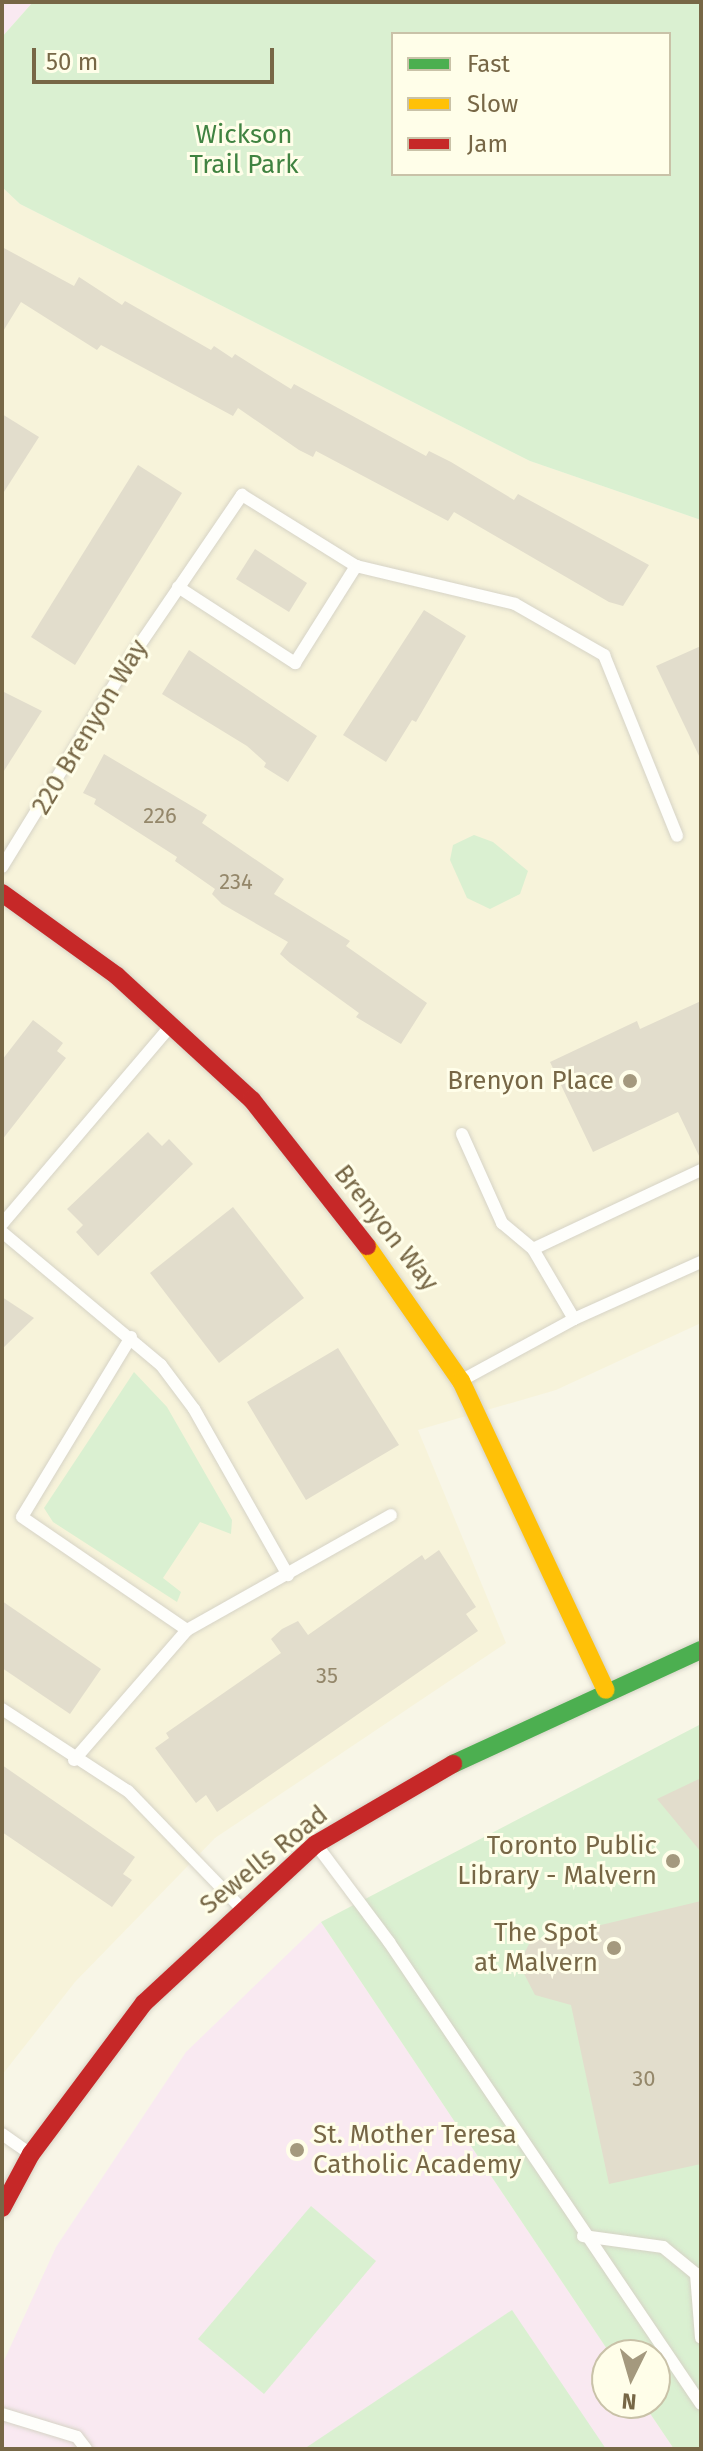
<!DOCTYPE html>
<style>
body{margin:0}
#map{position:relative;width:703px;height:2451px;overflow:hidden;background:#f8f6e7;font-family:"Fira Sans",sans-serif}
div>[style]{position:absolute}
[style*='--x']{left:calc(var(--x)*1px);top:calc(var(--y)*1px);width:calc(var(--w)*1px);rotate:calc(var(--a)*1deg)}
.residential>*{inset:0;background:#f7f3da}
.education>*{inset:0;background:#f9e9f1}
.green>*{inset:0;background:#daf0d1}
.building>*{inset:0;background:#e2ddcc}
.roads{filter:drop-shadow(0 0 2px #d6d3c6) drop-shadow(0 0 2px #d6d3c6)}
.lane>*{height:12px;margin:-6px;padding:0 6px;transform-origin:6px;border-radius:6px;background:#fefefb}
.fast>*{height:18px;margin:-9px;padding:0 9px;transform-origin:9px;border-radius:9px;background:#4caf50}
.slow>*{height:18px;margin:-9px;padding:0 9px;transform-origin:9px;border-radius:9px;background:#ffc107}
.jam>*{height:18px;margin:-9px;padding:0 9px;transform-origin:9px;border-radius:9px;background:#c62828}
.dots>*{width:22px;height:22px;translate:-50% -50%;box-sizing:border-box;border:4px solid #fffee9;border-radius:50%}
span{translate:-50% -50%;white-space:nowrap;text-align:center;line-height:1.15;-webkit-text-stroke:6px #fffee9;paint-order:stroke}
.number-label{font-size:22px;color:#94876a}
.number-label span{-webkit-text-stroke-width:0}
.park-label{font-size:26px;color:#408341}
.street-label{font-size:26px;color:#776746}
.poi-label{font-size:26px;color:#776746}
.right{translate:-100% -50%;text-align:right}
.left{translate:0 -50%;text-align:left}
.frame{position:absolute;inset:0;border:4px solid #776746;pointer-events:none}
.legend{position:absolute;left:391px;top:32px;width:280px;height:144px;box-sizing:border-box;background:#fffee9;border:2px solid #c9c2a8;margin:0;padding:10px 14px;list-style:none;font-size:24px;color:#776746}
.legend li{display:flex;align-items:center;gap:16px;height:40px}
.legend b{width:40px;border:2px solid #c9c2a8}
.north{position:absolute;left:591px;top:2339px;width:80px;height:80px;box-sizing:border-box;background:#fffee9;border:2px solid #c9c2a8;border-radius:50%;rotate:185deg;font-size:22px;font-weight:700;line-height:32px;text-align:center;color:#776746}
.north::after{content:'';display:block;margin:auto;width:28px;height:36px;background:#a4997e;clip-path:polygon(50% 0,100% 100%,50% 72%,0 100%)}
.scale{position:absolute;left:32px;top:48px;width:242px;height:36px;box-sizing:border-box;border:4px solid #776746;border-top:0;padding-left:10px;font-size:24px;line-height:28px;white-space:nowrap;color:#776746;-webkit-text-stroke:6px #fffee9;paint-order:stroke}
</style>
<div id="map">
<div class="residential">
<div style="clip-path:polygon(2px 187px,20px 204px,530px 461px,701px 520px,701px 1323px,556px 1390px,418px 1430px,506px 1643px,215px 1838px,75px 1982px,2px 2075px)"></div>
</div>
<div class="education">
<div style="clip-path:polygon(2px 2px,33px 2px,2px 37px)"></div>
<div style="clip-path:polygon(321px 1922px,611px 2355px,607px 2355px,607px 2403px,643px 2403px,674px 2449px,2px 2449px,2px 2365px,56px 2247px,186px 2052px)"></div>
</div>
<div class="green">
<div style="clip-path:polygon(evenodd,33px 2px,701px 2px,701px 520px,530px 461px,20px 204px,2px 187px,2px 37px,33px 2px,393px 34px,669px 34px,669px 174px,393px 174px,393px 34px)"></div>
<div style="clip-path:polygon(474px 835px,493px 842px,528px 871px,520px 894px,490px 909px,467px 898px,450px 860px,453px 845px)"></div>
<div style="clip-path:polygon(134px 1372px,167px 1407px,232px 1520px,231px 1534px,200px 1522px,163px 1578px,181px 1592px,177px 1602px,53px 1522px,44px 1508px)"></div>
<div style="clip-path:polygon(701px 1724px,701px 2449px,674px 2449px,643px 2403px,655px 2403px,655px 2355px,611px 2355px,321px 1922px)"></div>
<div style="clip-path:polygon(311px 2206px,376px 2261px,264px 2394px,198px 2339px)"></div>
<div style="clip-path:polygon(512px 2310px,606px 2449px,304px 2449px)"></div>
</div>
<div class="building">
<div style="clip-path:polygon(2px 247px,74px 286px,79px 277px,122px 305px,125px 301px,211px 350px,214px 346px,232px 358px,235px 354px,291px 389px,294px 384px,426px 456px,429px 451px,451px 462px,514px 500px,518px 494px,649px 565px,623px 606px,609px 602px,454px 512px,448px 521px,316px 451px,313px 457px,299px 450px,238px 408px,233px 416px,101px 345px,97px 350px,21px 302px,2px 333px)"></div>
<div style="clip-path:polygon(2px 414px,39px 437px,2px 495px)"></div>
<div style="clip-path:polygon(138px 465px,182px 493px,75px 665px,31px 637px)"></div>
<div style="clip-path:polygon(255px 549px,307px 583px,289px 612px,236px 579px)"></div>
<div style="clip-path:polygon(424px 610px,466px 636px,416px 722px,412px 720px,386px 762px,343px 735px)"></div>
<div style="clip-path:polygon(701px 646px,701px 760px,656px 666px)"></div>
<div style="clip-path:polygon(189px 650px,317px 736px,288px 782px,264px 767px,266px 763px,247px 746px,162px 694px)"></div>
<div style="clip-path:polygon(2px 691px,42px 711px,2px 774px)"></div>
<div style="clip-path:polygon(104px 754px,207px 815px,202px 823px,284px 879px,274px 894px,350px 941px,346px 946px,427px 1003px,401px 1044px,356px 1017px,359px 1013px,290px 963px,280px 954px,288px 942px,222px 904px,212px 894px,215px 889px,175px 861px,177px 857px,94px 804px,96px 799px,83px 793px)"></div>
<div style="clip-path:polygon(701px 1001px,701px 1160px,678px 1112px,593px 1152px,550px 1062px,637px 1021px,640px 1029px)"></div>
<div style="clip-path:polygon(33px 1020px,63px 1043px,57px 1051px,66px 1058px,2px 1140px,2px 1060px)"></div>
<div style="clip-path:polygon(148px 1132px,162px 1146px,169px 1139px,193px 1164px,98px 1256px,76px 1232px,83px 1225px,67px 1209px)"></div>
<div style="clip-path:polygon(233px 1207px,304px 1298px,219px 1363px,150px 1273px)"></div>
<div style="clip-path:polygon(2px 1297px,34px 1318px,2px 1349px)"></div>
<div style="clip-path:polygon(338px 1348px,399px 1445px,306px 1500px,247px 1402px)"></div>
<div style="clip-path:polygon(439px 1550px,476px 1607px,466px 1614px,478px 1631px,217px 1812px,206px 1795px,196px 1803px,155px 1748px,169px 1738px,166px 1733px,281px 1653px,271px 1639px,282px 1629px,298px 1621px,308px 1635px,422px 1555px,425px 1560px)"></div>
<div style="clip-path:polygon(2px 1601px,101px 1669px,70px 1714px,2px 1668px)"></div>
<div style="clip-path:polygon(2px 1765px,135px 1857px,123px 1874px,132px 1880px,112px 1907px,2px 1832px)"></div>
<div style="clip-path:polygon(701px 1778px,701px 1852px,657px 1799px)"></div>
<div style="clip-path:polygon(701px 1901px,701px 2164px,609px 2184px,571px 2005px,535px 1995px,519px 1964px,530px 1942px)"></div>
</div>
<div class="roads">
<div class="lane">
<div style="--x:178;--y:587;--w:140;--a:33"></div>
<div style="--x:295;--y:663;--w:115;--a:-57.8"></div>
<div style="--x:2;--y:867;--w:244;--a:-58.4"></div>
<div style="--x:130;--y:659;--w:199;--a:-55.7"></div>
<div style="--x:242;--y:495;--w:134;--a:31.9"></div>
<div style="--x:356;--y:566;--w:163;--a:13.4"></div>
<div style="--x:515;--y:604;--w:103;--a:29.8"></div>
<div style="--x:604;--y:655;--w:195;--a:68"></div>
<div style="--x:462;--y:1134;--w:98;--a:65.8"></div>
<div style="--x:502;--y:1223;--w:40;--a:40"></div>
<div style="--x:533;--y:1249;--w:81;--a:59.6"></div>
<div style="--x:2;--y:1224;--w:257;--a:-49.6"></div>
<div style="--x:2;--y:1232;--w:207;--a:39.9"></div>
<div style="--x:161;--y:1365;--w:55;--a:53.1"></div>
<div style="--x:194;--y:1409;--w:191;--a:60.5"></div>
<div style="--x:533;--y:1249;--w:186;--a:-25.2"></div>
<div style="--x:131;--y:1337;--w:210;--a:121.2"></div>
<div style="--x:22;--y:1517;--w:200;--a:34.4"></div>
<div style="--x:464;--y:1379;--w:125;--a:-28.6"></div>
<div style="--x:574;--y:1319;--w:139;--a:-24.2"></div>
<div style="--x:2;--y:1709;--w:150;--a:33.1"></div>
<div style="--x:128;--y:1791;--w:160;--a:46"></div>
<div style="--x:74;--y:1760;--w:172;--a:-49"></div>
<div style="--x:187;--y:1630;--w:234;--a:-29.4"></div>
<div style="--x:318;--y:1847;--w:119;--a:53.2"></div>
<div style="--x:389;--y:1942;--w:557;--a:55.97"></div>
<div style="--x:2;--y:2134;--w:33;--a:35"></div>
<div style="--x:583;--y:2236;--w:81;--a:7.8"></div>
<div style="--x:663;--y:2247;--w:43;--a:39.3"></div>
<div style="--x:696;--y:2274;--w:64;--a:85.5"></div>
<div style="--x:2;--y:2414;--w:78;--a:17"></div>
<div style="--x:77;--y:2437;--w:15;--a:53"></div>
</div>
<div class="fast">
<div style="--x:453;--y:1764;--w:273;--a:-24.7"></div>
</div>
<div class="slow">
<div style="--x:367;--y:1246;--w:165;--a:55.2"></div>
<div style="--x:461;--y:1381;--w:341;--a:64.9"></div>
</div>
<div class="jam">
<div style="--x:2;--y:893;--w:142;--a:35.8"></div>
<div style="--x:117;--y:976;--w:183;--a:42.6"></div>
<div style="--x:252;--y:1100;--w:186;--a:51.8"></div>
<div style="--x:2;--y:2208;--w:61;--a:-61.8"></div>
<div style="--x:31;--y:2154;--w:189;--a:-53.2"></div>
<div style="--x:144;--y:2003;--w:234;--a:-42.8"></div>
<div style="--x:316;--y:1844;--w:159;--a:-30.3"></div>
</div>
</div>
<div class="dots">
<div style="left:630px;top:1081px;background:#a4997e"></div>
<div style="left:673px;top:1861px;background:#a4997e"></div>
<div style="left:614px;top:1948px;background:#a4997e"></div>
<div style="left:297px;top:2150px;background:#a4997e"></div>
</div>
<div class="number-label">
<span style="left:160px;top:816px">226</span>
<span style="left:236px;top:882px">234</span>
<span style="left:327px;top:1676px">35</span>
<span style="left:644px;top:2079px">30</span>
</div>
<div class="park-label">
<span style="left:244px;top:150px">Wickson<br>Trail Park</span>
</div>
<div class="street-label">
<span style="left:90px;top:727px;rotate:-59deg">220 Brenyon Way</span>
<span style="left:386px;top:1228px;rotate:52deg">Brenyon Way</span>
<span style="left:264px;top:1860px;rotate:-39deg">Sewells Road</span>
</div>
<div class="poi-label">
<span class="right" style="left:614px;top:1081px">Brenyon Place</span>
<span class="right" style="left:657px;top:1861px">Toronto Public<br>Library - Malvern</span>
<span class="right" style="left:598px;top:1948px">The Spot<br>at Malvern</span>
<span class="left" style="left:313px;top:2150px">St. Mother Teresa<br>Catholic Academy</span>
</div>
<div class="frame"></div>
<ul class="legend">
<li><b style="height:10px;background:#4caf50"></b>Fast</li>
<li><b style="height:10px;background:#ffc107"></b>Slow</li>
<li><b style="height:10px;background:#c62828"></b>Jam</li>
</ul>
<div class="north">N</div>
<div class="scale">50 m</div>
</div>
